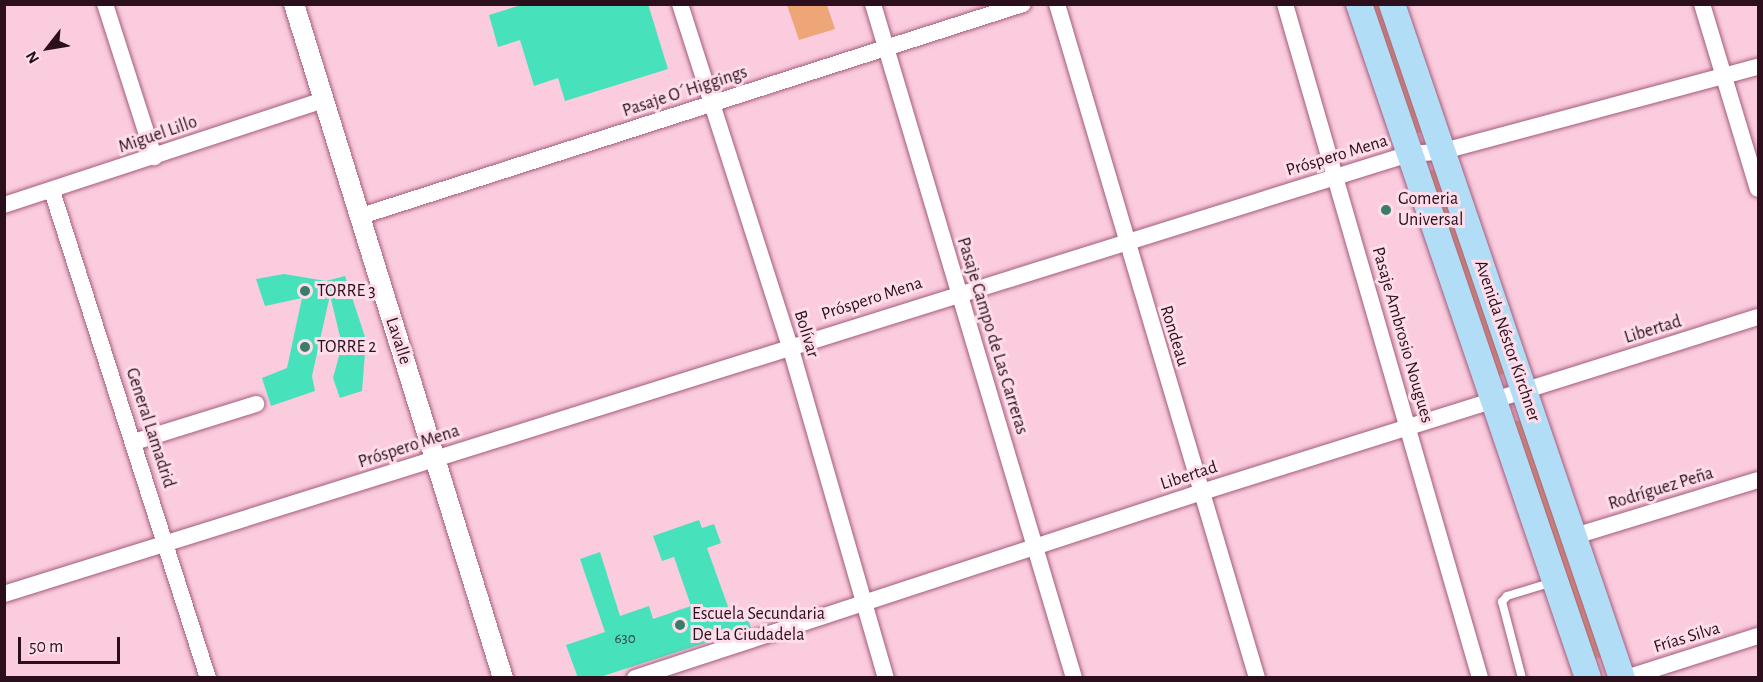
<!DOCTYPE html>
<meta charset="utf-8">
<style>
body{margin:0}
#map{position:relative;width:1763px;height:682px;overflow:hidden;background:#fbcbde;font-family:"Alegreya Sans",sans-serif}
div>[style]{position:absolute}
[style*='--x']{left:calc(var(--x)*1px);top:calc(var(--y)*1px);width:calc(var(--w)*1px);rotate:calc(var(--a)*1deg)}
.green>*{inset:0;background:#eea577}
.building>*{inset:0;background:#47e2bc}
.roads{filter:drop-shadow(0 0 2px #a35c7b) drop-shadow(0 0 2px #a35c7b)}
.service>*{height:8px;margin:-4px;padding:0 4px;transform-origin:4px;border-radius:4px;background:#fff}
.minor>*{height:16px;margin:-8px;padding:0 8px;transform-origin:8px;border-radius:8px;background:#fff}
.tertiary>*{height:20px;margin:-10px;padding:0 10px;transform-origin:10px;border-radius:10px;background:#fff}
.primary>*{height:26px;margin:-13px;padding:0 13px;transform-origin:13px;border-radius:13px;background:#b1def6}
.dots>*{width:16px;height:16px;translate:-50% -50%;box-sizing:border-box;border:3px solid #feddea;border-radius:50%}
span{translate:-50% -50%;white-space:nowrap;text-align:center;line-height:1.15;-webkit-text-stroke:6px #feddea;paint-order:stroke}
.number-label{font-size:15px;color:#324444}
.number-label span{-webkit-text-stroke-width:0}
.street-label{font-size:18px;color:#2b0f1c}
.poi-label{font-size:18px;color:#2b0f1c}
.left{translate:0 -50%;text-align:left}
.frame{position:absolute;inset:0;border:6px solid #2b0f1c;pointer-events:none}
.north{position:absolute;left:18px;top:18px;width:60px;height:60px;-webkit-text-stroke:4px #feddea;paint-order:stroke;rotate:239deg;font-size:16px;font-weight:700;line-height:24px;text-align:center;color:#2b0f1c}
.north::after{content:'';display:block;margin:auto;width:21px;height:27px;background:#2b0f1c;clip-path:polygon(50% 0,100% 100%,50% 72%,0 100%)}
.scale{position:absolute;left:18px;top:637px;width:102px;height:27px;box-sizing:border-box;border:3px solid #2b0f1c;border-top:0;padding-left:8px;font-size:18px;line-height:21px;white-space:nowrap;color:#2b0f1c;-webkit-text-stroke:4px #feddea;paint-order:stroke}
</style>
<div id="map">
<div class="green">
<div style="clip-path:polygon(787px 5px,827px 5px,835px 29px,799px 40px)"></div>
<div style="clip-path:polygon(1370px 5px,1386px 5px,1427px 131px,1413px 134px)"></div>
<div style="clip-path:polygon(1442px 168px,1511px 371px,1495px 377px,1425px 172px)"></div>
<div style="clip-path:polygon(1529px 418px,1611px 655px,1594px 659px,1513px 422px)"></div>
</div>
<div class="building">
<div style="clip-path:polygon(524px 4px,648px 4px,668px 69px,565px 101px,558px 78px,534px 86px,520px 40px,498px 47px,489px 15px)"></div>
<div style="clip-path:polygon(284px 274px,326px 281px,345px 276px,366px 340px,362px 391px,340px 398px,333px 378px,342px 345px,330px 295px,312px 376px,315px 391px,271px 406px,262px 378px,287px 368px,302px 298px,265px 306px,256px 279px)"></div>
<div style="clip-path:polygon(699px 520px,702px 528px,714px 524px,721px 543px,707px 548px,731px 615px,745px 610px,751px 628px,597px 678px,578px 678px,566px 645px,605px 632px,580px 559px,600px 552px,620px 616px,649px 606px,653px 619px,691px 606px,674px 557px,662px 561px,653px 536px)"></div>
</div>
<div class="roads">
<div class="service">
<div style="--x:1522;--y:678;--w:79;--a:-104.7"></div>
<div style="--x:1502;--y:602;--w:8;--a:-50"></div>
<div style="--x:1507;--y:596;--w:48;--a:-16.9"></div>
</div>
<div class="minor">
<div style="--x:105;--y:4;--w:161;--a:72.2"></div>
<div style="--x:680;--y:4;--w:359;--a:72.2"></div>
<div style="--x:790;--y:346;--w:346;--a:73.9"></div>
<div style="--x:873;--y:4;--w:703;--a:73.39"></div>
<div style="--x:1057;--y:4;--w:703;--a:73.47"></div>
<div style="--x:1285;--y:4;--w:702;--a:73.86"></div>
<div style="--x:1702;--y:4;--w:193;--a:73.2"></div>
<div style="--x:52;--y:191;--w:511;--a:72.24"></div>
<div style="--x:4;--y:205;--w:336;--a:-18.2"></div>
<div style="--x:358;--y:217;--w:698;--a:-17.76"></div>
<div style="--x:134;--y:442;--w:128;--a:-17.3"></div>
<div style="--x:1575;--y:536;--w:191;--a:-17"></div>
<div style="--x:4;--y:594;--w:1472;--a:-17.39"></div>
<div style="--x:1409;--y:154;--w:31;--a:-4"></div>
<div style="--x:1440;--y:152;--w:329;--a:-15"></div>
<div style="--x:635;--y:678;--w:597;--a:-18.16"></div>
<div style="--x:1202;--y:492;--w:583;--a:-17.47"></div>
<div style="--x:1626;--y:678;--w:139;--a:-17.7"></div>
</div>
<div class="tertiary">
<div style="--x:294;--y:4;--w:706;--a:72.77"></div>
</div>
<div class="primary">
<div style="--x:1359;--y:4;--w:712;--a:71.23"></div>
<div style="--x:1392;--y:4;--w:712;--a:71.16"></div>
</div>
</div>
<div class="dots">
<div style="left:1386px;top:210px;background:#3b7b69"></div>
<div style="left:305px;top:291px;background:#3b7b69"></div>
<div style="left:305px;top:347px;background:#3b7b69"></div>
<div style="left:680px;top:625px;background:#3b7b69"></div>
</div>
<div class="number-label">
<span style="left:625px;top:639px">630</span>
</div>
<div class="street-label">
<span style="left:685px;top:92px;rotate:-18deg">Pasaje O´Higgings</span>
<span style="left:158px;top:135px;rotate:-19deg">Miguel Lillo</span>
<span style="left:1337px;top:156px;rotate:-17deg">Próspero Mena</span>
<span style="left:872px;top:299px;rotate:-18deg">Próspero Mena</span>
<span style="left:1653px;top:330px;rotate:-17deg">Libertad</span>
<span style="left:806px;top:334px;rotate:73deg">Bolívar</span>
<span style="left:1402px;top:335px;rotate:74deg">Pasaje Ambrosio Nougues</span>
<span style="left:992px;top:336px;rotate:73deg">Pasaje Campo de Las Carreras</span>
<span style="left:1174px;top:336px;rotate:73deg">Rondeau</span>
<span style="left:398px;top:341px;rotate:72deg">Lavalle</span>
<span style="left:1507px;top:341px;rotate:71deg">Avenida Néstor Kirchner</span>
<span style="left:150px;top:428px;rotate:72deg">General Lamadrid</span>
<span style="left:409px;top:447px;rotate:-18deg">Próspero Mena</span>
<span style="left:1189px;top:476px;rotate:-18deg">Libertad</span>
<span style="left:1661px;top:489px;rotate:-17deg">Rodríguez Peña</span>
<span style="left:1687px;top:638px;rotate:-17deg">Frías Silva</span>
</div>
<div class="poi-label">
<span class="left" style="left:1398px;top:210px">Gomeria<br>Universal</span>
<span class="left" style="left:317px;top:291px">TORRE 3</span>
<span class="left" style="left:317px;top:347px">TORRE 2</span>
<span class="left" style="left:692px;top:625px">Escuela Secundaria<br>De La Ciudadela</span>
</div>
<div class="frame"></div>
<div class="north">N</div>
<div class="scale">50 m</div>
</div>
